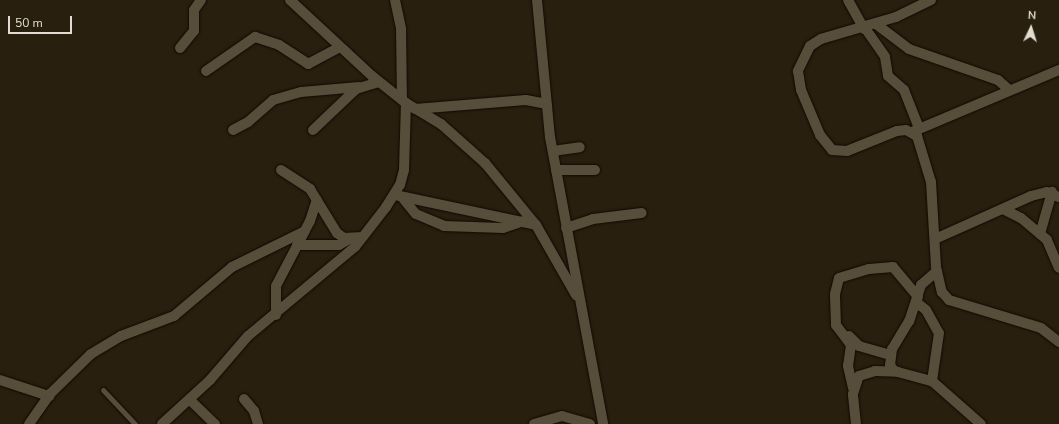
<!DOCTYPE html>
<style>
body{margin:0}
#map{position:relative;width:1059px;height:424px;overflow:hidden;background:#281f0f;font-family:"Nunito Sans",sans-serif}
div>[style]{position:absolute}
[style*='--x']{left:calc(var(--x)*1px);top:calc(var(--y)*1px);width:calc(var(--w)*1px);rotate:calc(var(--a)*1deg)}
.roads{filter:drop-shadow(0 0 1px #110900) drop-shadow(0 0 1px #110900)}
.lane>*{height:5px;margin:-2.5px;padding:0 2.5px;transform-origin:2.5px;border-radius:2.5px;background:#574d3b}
.street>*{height:10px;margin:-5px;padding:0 5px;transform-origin:5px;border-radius:5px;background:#574d3b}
span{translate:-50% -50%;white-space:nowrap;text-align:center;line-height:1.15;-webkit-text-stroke:4px #281f0f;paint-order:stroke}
.north{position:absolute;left:1011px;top:8px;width:40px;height:40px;-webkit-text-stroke:3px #281f0f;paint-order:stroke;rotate:4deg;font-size:11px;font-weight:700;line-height:16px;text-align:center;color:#e2dcd2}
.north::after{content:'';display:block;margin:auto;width:14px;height:18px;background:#e2dcd2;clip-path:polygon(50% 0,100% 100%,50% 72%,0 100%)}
.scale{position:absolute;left:8px;top:16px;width:64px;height:18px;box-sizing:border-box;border:2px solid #e2dcd2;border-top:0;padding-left:5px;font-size:12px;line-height:14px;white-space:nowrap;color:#e2dcd2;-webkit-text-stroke:3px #281f0f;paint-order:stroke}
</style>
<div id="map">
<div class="roads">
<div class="lane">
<div style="--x:103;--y:390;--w:47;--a:46.7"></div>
</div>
<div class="street">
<div style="--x:290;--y:0;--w:112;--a:42.8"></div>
<div style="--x:372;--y:76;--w:43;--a:38.5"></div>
<div style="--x:406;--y:103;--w:41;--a:31"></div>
<div style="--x:441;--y:124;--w:59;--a:41.6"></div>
<div style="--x:485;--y:163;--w:80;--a:50.6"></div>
<div style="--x:536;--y:225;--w:81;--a:60.3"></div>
<div style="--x:395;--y:0;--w:30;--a:78"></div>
<div style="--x:401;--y:29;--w:71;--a:89.2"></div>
<div style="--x:537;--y:0;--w:138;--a:84.6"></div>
<div style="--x:550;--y:137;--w:292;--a:79.5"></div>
<div style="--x:848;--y:0;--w:33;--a:61"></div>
<div style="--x:931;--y:0;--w:39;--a:154"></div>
<div style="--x:896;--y:17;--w:78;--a:163.7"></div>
<div style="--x:821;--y:39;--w:13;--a:148"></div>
<div style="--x:810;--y:46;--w:28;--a:116"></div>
<div style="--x:798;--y:71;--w:19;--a:81"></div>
<div style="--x:801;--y:90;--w:49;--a:67.1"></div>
<div style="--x:820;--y:135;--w:19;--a:51"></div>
<div style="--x:832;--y:150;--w:15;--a:4"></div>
<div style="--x:847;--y:151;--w:54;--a:-21.8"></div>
<div style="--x:897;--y:131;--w:9;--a:-6"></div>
<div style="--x:906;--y:130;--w:13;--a:29"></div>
<div style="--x:917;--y:136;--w:48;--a:73.1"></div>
<div style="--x:931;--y:182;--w:85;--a:86.6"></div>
<div style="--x:936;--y:267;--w:26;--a:77"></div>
<div style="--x:942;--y:292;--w:11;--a:49"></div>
<div style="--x:949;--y:300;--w:96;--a:16.9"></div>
<div style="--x:1041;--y:328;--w:23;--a:38"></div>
<div style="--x:876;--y:24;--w:41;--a:37.1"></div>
<div style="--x:909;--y:49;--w:94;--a:19.2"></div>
<div style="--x:998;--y:80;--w:15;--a:42"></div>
<div style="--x:865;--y:28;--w:35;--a:55"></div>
<div style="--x:885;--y:57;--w:19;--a:81"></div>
<div style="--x:888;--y:76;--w:21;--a:41"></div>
<div style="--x:904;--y:90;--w:41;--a:68.5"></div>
<div style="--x:180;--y:48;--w:22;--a:-51"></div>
<div style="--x:194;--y:31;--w:21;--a:-90"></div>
<div style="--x:194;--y:10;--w:12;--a:-55"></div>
<div style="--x:206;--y:71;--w:60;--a:-34.8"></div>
<div style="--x:255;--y:37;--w:25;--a:18"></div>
<div style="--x:279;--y:45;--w:35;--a:33"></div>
<div style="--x:308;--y:64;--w:36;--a:-28"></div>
<div style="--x:415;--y:109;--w:111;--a:-4.6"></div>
<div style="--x:526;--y:100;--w:21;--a:11"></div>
<div style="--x:233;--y:130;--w:17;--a:-28"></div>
<div style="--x:248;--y:122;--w:33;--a:-41"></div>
<div style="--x:273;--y:100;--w:29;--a:-16"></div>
<div style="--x:301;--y:92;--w:58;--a:-4.9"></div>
<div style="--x:313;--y:130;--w:59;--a:-43.6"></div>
<div style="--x:356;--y:89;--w:24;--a:-17"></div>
<div style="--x:912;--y:132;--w:160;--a:-22.9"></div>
<div style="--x:553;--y:151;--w:27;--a:-8"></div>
<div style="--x:281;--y:170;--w:35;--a:33"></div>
<div style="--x:310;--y:189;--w:52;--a:58.5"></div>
<div style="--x:337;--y:233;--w:9;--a:36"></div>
<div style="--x:344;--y:238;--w:18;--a:-3"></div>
<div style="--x:556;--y:170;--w:39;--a:0"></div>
<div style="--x:395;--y:195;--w:144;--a:12"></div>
<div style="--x:402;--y:197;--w:22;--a:51"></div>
<div style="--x:416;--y:214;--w:30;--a:23"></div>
<div style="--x:444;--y:226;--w:59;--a:1.9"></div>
<div style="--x:503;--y:228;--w:21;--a:-19"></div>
<div style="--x:1003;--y:209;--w:20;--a:27"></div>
<div style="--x:1021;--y:218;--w:34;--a:40"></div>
<div style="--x:1047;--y:240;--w:30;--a:67"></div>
<div style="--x:566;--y:228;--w:28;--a:-18"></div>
<div style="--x:593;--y:219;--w:49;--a:-7"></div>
<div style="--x:1040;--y:234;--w:44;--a:-74.1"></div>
<div style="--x:935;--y:239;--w:105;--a:-24.1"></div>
<div style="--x:1031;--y:196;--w:16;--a:-14"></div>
<div style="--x:1047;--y:192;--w:13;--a:23"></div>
<div style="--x:297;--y:245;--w:42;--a:0"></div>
<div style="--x:339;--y:245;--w:14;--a:-30"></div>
<div style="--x:937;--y:271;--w:21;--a:139"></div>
<div style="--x:921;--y:285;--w:38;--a:108"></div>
<div style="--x:909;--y:321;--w:33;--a:121"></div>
<div style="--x:892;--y:349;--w:16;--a:97"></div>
<div style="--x:890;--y:365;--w:7;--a:56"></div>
<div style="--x:894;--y:371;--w:39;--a:15"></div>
<div style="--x:932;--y:381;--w:65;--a:41.3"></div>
<div style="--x:916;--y:302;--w:13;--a:39"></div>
<div style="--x:926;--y:310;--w:26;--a:61"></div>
<div style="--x:939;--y:333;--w:49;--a:98.3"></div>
<div style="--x:276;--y:315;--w:29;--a:-90"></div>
<div style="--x:276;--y:286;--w:73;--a:-62.4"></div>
<div style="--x:310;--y:221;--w:22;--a:-72"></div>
<div style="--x:849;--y:336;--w:14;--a:45"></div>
<div style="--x:859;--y:346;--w:32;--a:16"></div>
<div style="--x:0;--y:380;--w:52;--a:18.1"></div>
<div style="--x:853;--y:388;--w:23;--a:-103"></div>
<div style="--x:848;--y:366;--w:21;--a:-82"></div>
<div style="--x:851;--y:345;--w:25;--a:-127"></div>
<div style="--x:836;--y:325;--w:31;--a:-92"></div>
<div style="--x:835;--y:294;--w:16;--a:-76"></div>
<div style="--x:839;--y:278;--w:31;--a:-17"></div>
<div style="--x:869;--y:269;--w:24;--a:-5"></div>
<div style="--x:893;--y:267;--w:39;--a:50"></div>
<div style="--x:244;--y:399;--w:16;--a:50"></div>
<div style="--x:254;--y:411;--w:14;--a:73"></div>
<div style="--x:190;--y:400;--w:35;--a:44"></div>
<div style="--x:29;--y:424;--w:37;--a:-55"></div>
<div style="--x:50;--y:394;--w:57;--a:-44.3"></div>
<div style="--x:91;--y:354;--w:35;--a:-31"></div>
<div style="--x:121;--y:336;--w:57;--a:-20.7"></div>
<div style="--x:174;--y:316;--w:76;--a:-40.2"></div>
<div style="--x:232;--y:267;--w:81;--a:-26.3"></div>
<div style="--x:162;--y:424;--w:65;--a:-42.5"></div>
<div style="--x:210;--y:380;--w:58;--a:-49.2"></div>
<div style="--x:248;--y:336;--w:139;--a:-39.8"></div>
<div style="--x:355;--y:247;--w:51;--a:-52.2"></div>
<div style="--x:386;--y:207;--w:26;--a:-58"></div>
<div style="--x:400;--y:185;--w:16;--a:-75"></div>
<div style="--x:404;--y:170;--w:67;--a:-88.3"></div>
<div style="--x:534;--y:424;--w:29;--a:-16"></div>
<div style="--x:562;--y:416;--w:29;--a:16"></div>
<div style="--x:856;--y:424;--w:30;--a:-96"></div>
<div style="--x:853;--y:394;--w:19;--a:-72"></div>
<div style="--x:859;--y:376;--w:17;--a:-17"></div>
<div style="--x:875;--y:371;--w:23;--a:2"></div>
</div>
</div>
<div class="north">N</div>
<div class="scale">50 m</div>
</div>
